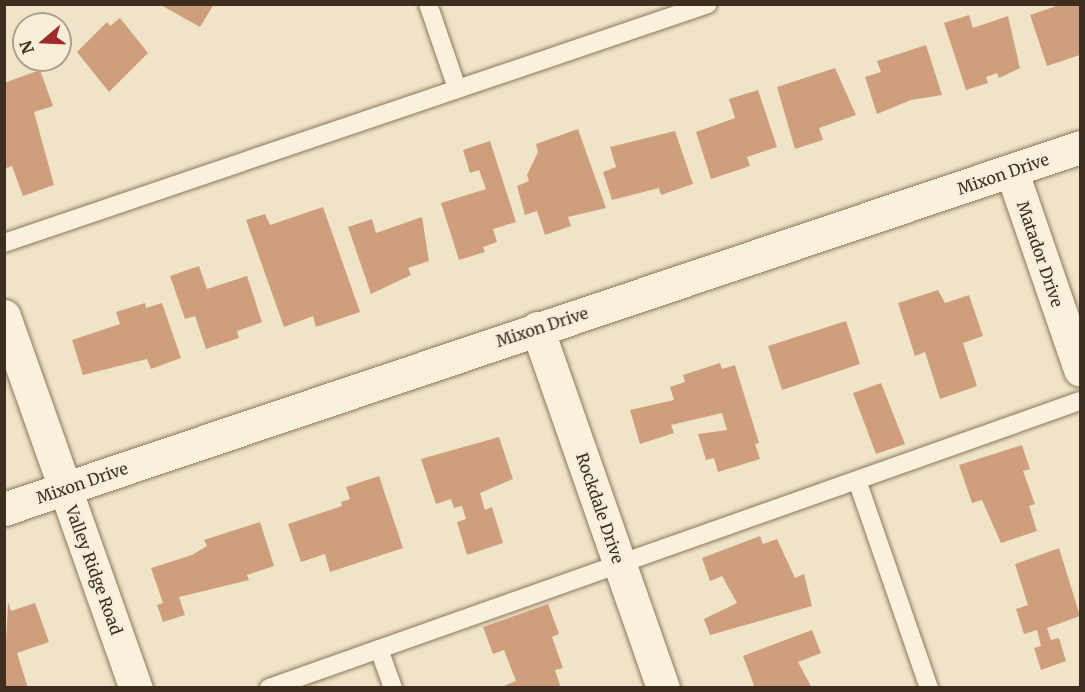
<!DOCTYPE html>
<style>
body{margin:0}
#map{position:relative;width:1085px;height:692px;overflow:hidden;background:#f0e4c8;font-family:Merriweather,serif}
div>[style]{position:absolute}
[style*='--x']{left:calc(var(--x)*1px);top:calc(var(--y)*1px);width:calc(var(--w)*1px);rotate:calc(var(--a)*1deg)}
.building>*{inset:0;background:#cf9f7d}
.roads{filter:drop-shadow(0 0 2px #8d765c) drop-shadow(0 0 2px #8d765c)}
.service>*{height:18px;margin:-9px;padding:0 9px;transform-origin:9px;border-radius:9px;background:#faf1dc}
.minor>*{height:33px;margin:-16.5px;padding:0 16.5px;transform-origin:16.5px;border-radius:16.5px;background:#faf1dc}
span{translate:-50% -50%;white-space:nowrap;text-align:center;line-height:1.15;-webkit-text-stroke:4.5px #f7eed8;paint-order:stroke}
.street-label{font-size:16px;color:#3d2e20}
.frame{position:absolute;inset:0;border:6px solid #3d2e20;pointer-events:none}
.north{position:absolute;left:12px;top:12px;width:60px;height:60px;box-sizing:border-box;background:#f7eed8;border:2px solid #ada18e;border-radius:50%;rotate:251deg;font-size:16px;font-weight:700;line-height:24px;text-align:center;color:#3d2e20}
.north::after{content:'';display:block;margin:auto;width:21px;height:27px;background:#9e2a2b;clip-path:polygon(50% 0,100% 100%,50% 72%,0 100%)}
</style>
<div id="map">
<div class="building">
<div style="clip-path:polygon(159px 4px,214px 4px,200px 27px)"></div>
<div style="clip-path:polygon(1062px 4px,1080px 4px,1080px 55px,1047px 66px,1030px 15px)"></div>
<div style="clip-path:polygon(969px 15px,973px 28px,1008px 16px,1020px 68px,999px 78px,997px 73px,986px 77px,988px 83px,966px 90px,944px 23px)"></div>
<div style="clip-path:polygon(120px 18px,148px 53px,109px 92px,77px 52px,107px 22px,110px 26px)"></div>
<div style="clip-path:polygon(926px 45px,942px 95px,911px 100px,877px 114px,865px 77px,881px 72px,877px 61px)"></div>
<div style="clip-path:polygon(835px 68px,856px 115px,819px 128px,823px 140px,795px 149px,777px 87px)"></div>
<div style="clip-path:polygon(40px 70px,53px 106px,34px 112px,54px 185px,23px 196px,12px 166px,6px 168px,4px 162px,4px 83px)"></div>
<div style="clip-path:polygon(758px 90px,777px 147px,747px 157px,750px 166px,711px 179px,696px 132px,735px 118px,729px 99px)"></div>
<div style="clip-path:polygon(578px 129px,606px 208px,568px 217px,571px 226px,545px 235px,537px 211px,525px 215px,517px 186px,529px 181px,527px 175px,538px 152px,536px 144px)"></div>
<div style="clip-path:polygon(675px 131px,693px 184px,661px 195px,659px 188px,612px 200px,603px 172px,616px 167px,610px 147px)"></div>
<div style="clip-path:polygon(490px 141px,516px 222px,493px 229px,497px 242px,483px 247px,485px 252px,459px 260px,441px 203px,486px 189px,479px 170px,470px 173px,463px 150px)"></div>
<div style="clip-path:polygon(323px 207px,360px 312px,316px 327px,313px 316px,284px 327px,246px 220px,265px 214px,270px 225px)"></div>
<div style="clip-path:polygon(422px 217px,429px 261px,408px 268px,411px 275px,371px 294px,348px 227px,372px 219px,376px 233px)"></div>
<div style="clip-path:polygon(199px 266px,207px 289px,247px 276px,262px 322px,237px 331px,239px 338px,206px 349px,195px 316px,185px 319px,170px 276px)"></div>
<div style="clip-path:polygon(938px 290px,945px 303px,969px 295px,983px 336px,963px 343px,977px 386px,940px 399px,925px 352px,915px 356px,898px 303px)"></div>
<div style="clip-path:polygon(145px 303px,146px 308px,162px 303px,181px 358px,151px 369px,147px 359px,83px 375px,72px 340px,120px 324px,116px 312px)"></div>
<div style="clip-path:polygon(846px 321px,860px 364px,782px 390px,768px 346px)"></div>
<div style="clip-path:polygon(720px 363px,722px 369px,735px 365px,759px 443px,755px 444px,760px 459px,718px 472px,714px 458px,706px 460px,698px 434px,727px 430px,722px 413px,671px 425px,674px 433px,640px 444px,630px 410px,674px 400px,670px 387px,685px 382px,683px 375px)"></div>
<div style="clip-path:polygon(881px 383px,905px 444px,876px 454px,853px 393px)"></div>
<div style="clip-path:polygon(499px 437px,513px 479px,480px 493px,485px 510px,492px 507px,503px 543px,467px 555px,457px 522px,466px 519px,462px 506px,454px 508px,451px 499px,436px 504px,421px 459px)"></div>
<div style="clip-path:polygon(1022px 445px,1030px 469px,1023px 471px,1035px 504px,1029px 506px,1037px 531px,1001px 543px,982px 500px,972px 503px,959px 465px)"></div>
<div style="clip-path:polygon(379px 476px,403px 548px,330px 572px,325px 554px,301px 562px,288px 524px,342px 506px,341px 502px,350px 499px,346px 487px)"></div>
<div style="clip-path:polygon(260px 522px,274px 566px,247px 575px,249px 580px,179px 597px,185px 615px,163px 622px,157px 605px,163px 603px,151px 568px,192px 555px,207px 546px,204px 540px)"></div>
<div style="clip-path:polygon(760px 536px,763px 544px,777px 539px,795px 578px,804px 574px,812px 606px,710px 635px,704px 619px,737px 603px,722px 576px,710px 581px,702px 558px)"></div>
<div style="clip-path:polygon(1059px 548px,1080px 616px,1047px 628px,1051px 640px,1059px 638px,1066px 661px,1041px 670px,1034px 648px,1041px 646px,1037px 630px,1024px 634px,1016px 609px,1028px 605px,1015px 564px)"></div>
<div style="clip-path:polygon(8px 602px,11px 611px,35px 603px,49px 642px,17px 653px,28px 688px,4px 688px)"></div>
<div style="clip-path:polygon(548px 604px,559px 634px,552px 637px,563px 668px,555px 670px,561px 688px,499px 688px,516px 681px,504px 650px,493px 654px,483px 627px)"></div>
<div style="clip-path:polygon(812px 630px,821px 653px,798px 662px,812px 688px,755px 688px,743px 656px)"></div>
</div>
<div class="roads">
<div class="service">
<div style="--x:428;--y:4;--w:89;--a:71"></div>
<div style="--x:4;--y:243;--w:743;--a:-18.75"></div>
<div style="--x:858;--y:483;--w:217;--a:70.9"></div>
<div style="--x:379;--y:649;--w:41;--a:70.3"></div>
<div style="--x:269;--y:688;--w:860;--a:-19.49"></div>
</div>
<div class="minor">
<div style="--x:1012;--y:172;--w:209;--a:71"></div>
<div style="--x:4;--y:316;--w:395;--a:70.5"></div>
<div style="--x:537;--y:328;--w:381;--a:70.7"></div>
<div style="--x:4;--y:509;--w:1135;--a:-18.59"></div>
</div>
</div>
<div class="street-label">
<span style="left:1003px;top:174px;rotate:-19deg">Mixon Drive</span>
<span style="left:1040px;top:254px;rotate:71deg">Matador Drive</span>
<span style="left:542px;top:327px;rotate:-18deg">Mixon Drive</span>
<span style="left:82px;top:483px;rotate:-19deg">Mixon Drive</span>
<span style="left:600px;top:508px;rotate:71deg">Rockdale Drive</span>
<span style="left:94px;top:570px;rotate:70deg">Valley Ridge Road</span>
</div>
<div class="frame"></div>
<div class="north">N</div>
</div>
